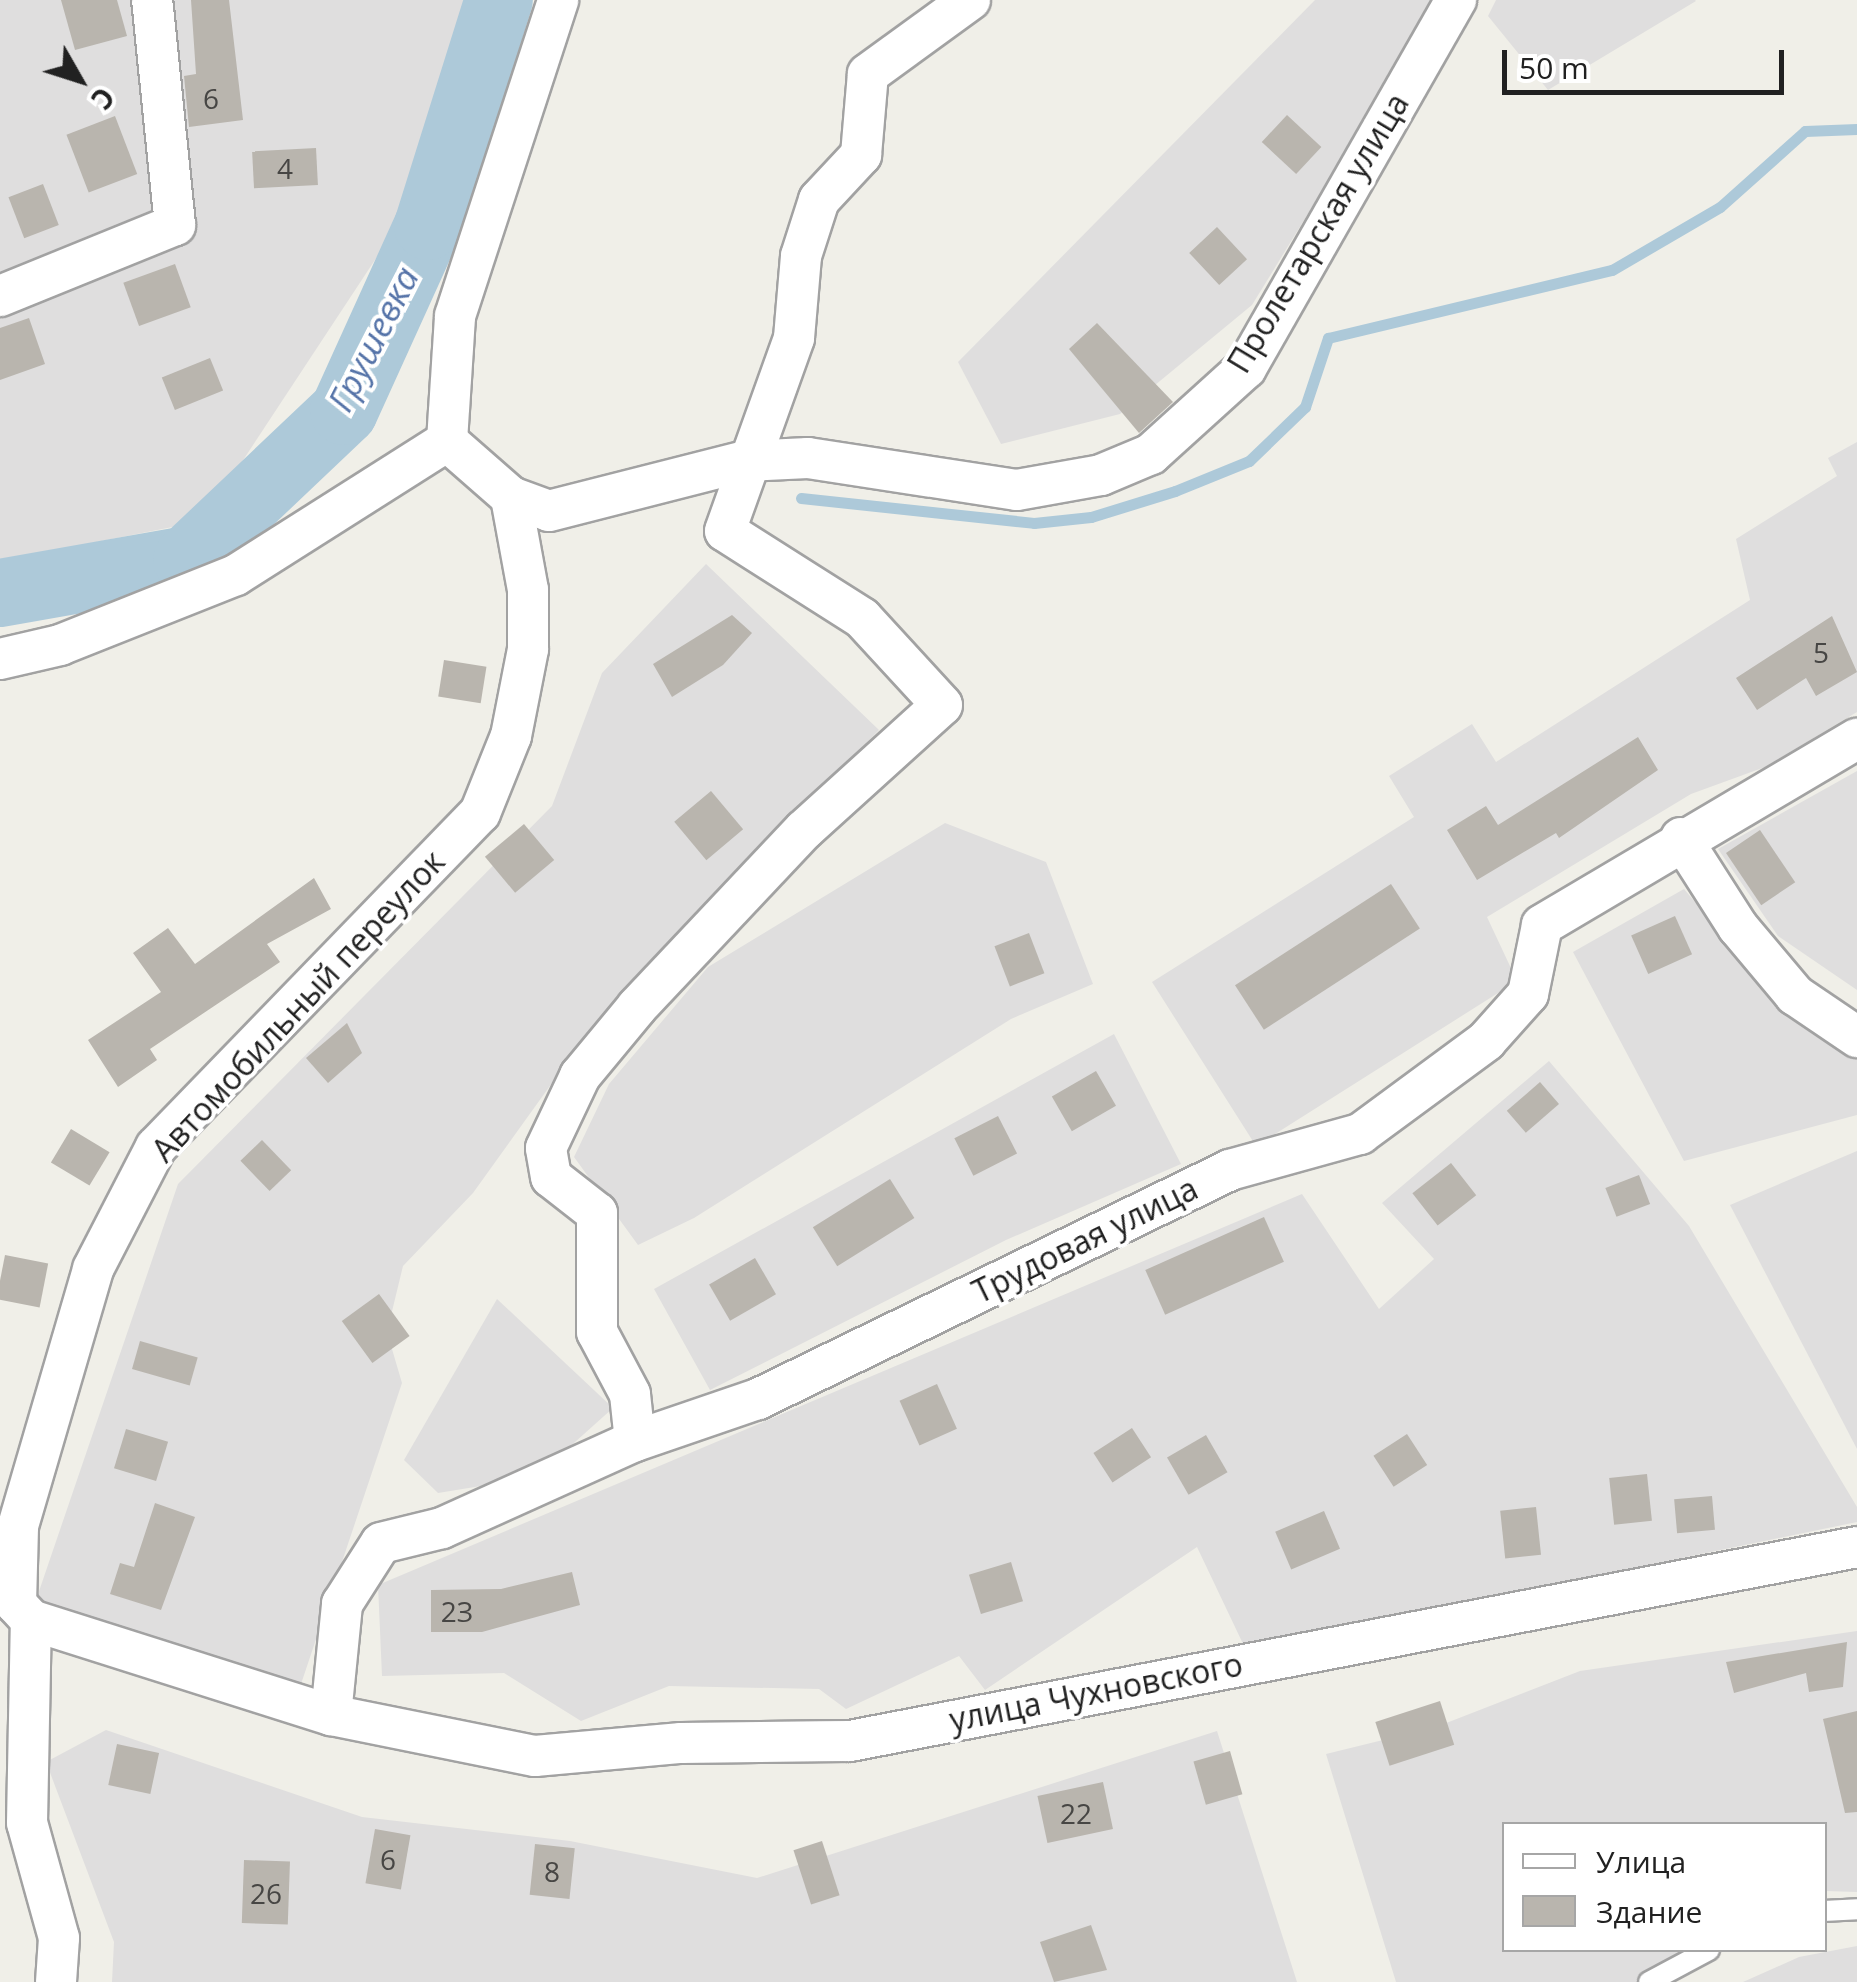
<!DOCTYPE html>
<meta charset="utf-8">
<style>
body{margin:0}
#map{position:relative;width:1857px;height:1982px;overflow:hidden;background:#f0efe8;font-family:"Open Sans",sans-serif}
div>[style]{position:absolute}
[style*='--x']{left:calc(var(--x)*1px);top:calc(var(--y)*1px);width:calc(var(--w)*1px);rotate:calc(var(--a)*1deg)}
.residential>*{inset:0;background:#dfdede}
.stream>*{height:11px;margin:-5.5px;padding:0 5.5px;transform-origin:5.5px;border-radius:5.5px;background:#adc9d9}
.river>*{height:68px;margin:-34px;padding:0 34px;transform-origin:34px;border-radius:34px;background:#adc9d9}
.building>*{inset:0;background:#b9b5ae;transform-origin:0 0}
.roads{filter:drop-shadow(2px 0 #a2a2a2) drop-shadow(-2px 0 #a2a2a2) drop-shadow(0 2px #a2a2a2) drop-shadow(0 -2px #a2a2a2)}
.service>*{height:20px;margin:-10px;padding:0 10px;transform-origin:10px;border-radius:10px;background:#fff}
.minor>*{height:40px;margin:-20px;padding:0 20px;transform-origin:20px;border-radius:20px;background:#fff}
span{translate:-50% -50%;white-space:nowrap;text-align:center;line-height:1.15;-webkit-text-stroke:8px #fff;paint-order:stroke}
.number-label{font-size:28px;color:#474644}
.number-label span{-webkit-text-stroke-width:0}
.street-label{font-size:32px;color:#212121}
.water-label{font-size:35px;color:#5573a8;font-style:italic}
.legend{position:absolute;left:1502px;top:1822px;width:325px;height:130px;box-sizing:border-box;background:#fff;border:2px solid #a6a6a6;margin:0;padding:12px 18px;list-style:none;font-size:30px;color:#212121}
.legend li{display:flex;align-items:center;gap:20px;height:50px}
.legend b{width:50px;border:2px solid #a6a6a6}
.north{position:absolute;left:30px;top:30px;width:100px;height:100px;-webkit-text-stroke:8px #fff;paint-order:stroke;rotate:129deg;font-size:28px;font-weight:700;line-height:40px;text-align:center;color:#212121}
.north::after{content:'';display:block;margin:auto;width:35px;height:45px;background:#212121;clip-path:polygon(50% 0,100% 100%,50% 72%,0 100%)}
.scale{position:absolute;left:1502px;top:50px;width:282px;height:45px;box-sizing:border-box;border:5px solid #212121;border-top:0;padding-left:12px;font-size:30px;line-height:35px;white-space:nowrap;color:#212121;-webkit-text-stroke:8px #fff;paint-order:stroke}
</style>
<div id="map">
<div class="residential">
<div style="clip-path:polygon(0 0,477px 0,394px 231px,203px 521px,0 561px)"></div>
<div style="clip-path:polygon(1315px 0,1439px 0,1252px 305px,1120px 414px,1001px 444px,958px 362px)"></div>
<div style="clip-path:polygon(1496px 0,1695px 0,1696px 1px,1548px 90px,1488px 16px)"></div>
<div style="clip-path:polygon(1857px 442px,1857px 712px,1765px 767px,1691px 794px,1487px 917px,1517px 981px,1256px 1146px,1152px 982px,1414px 817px,1389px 776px,1472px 724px,1496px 762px,1750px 600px,1736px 539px,1837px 476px,1828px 458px)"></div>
<div style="clip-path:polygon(706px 564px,879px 730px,598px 1019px,473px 1193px,403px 1266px,387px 1332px,402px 1383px,299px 1690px,35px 1603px,178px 1184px,552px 806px,602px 673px)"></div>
<div style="clip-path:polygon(1857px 771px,1857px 990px,1778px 936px,1718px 849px)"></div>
<div style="clip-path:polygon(945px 823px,1046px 862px,1093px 984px,1011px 1019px,694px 1218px,638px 1245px,574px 1157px,609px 1084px,708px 967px)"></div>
<div style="clip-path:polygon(1684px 889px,1779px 1002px,1857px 1047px,1857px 1115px,1684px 1161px,1573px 952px)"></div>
<div style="clip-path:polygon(1114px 1034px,1181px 1164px,1006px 1240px,710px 1390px,654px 1289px)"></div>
<div style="clip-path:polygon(1549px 1061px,1689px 1226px,1857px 1507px,1857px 1522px,1245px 1648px,1197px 1547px,985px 1690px,959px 1656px,846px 1709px,819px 1689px,669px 1686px,581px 1721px,504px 1673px,382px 1676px,378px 1585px,1302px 1194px,1379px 1309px,1434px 1259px,1382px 1203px)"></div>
<div style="clip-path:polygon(1857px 1151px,1857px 1449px,1730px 1205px)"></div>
<div style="clip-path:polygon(497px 1299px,613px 1408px,536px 1477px,438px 1493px,404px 1460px)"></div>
<div style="clip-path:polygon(1857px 1631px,1857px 1892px,1825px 1891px,1824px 1824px,1504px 1824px,1504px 1950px,1694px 1950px,1637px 1982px,1396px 1982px,1326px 1754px,1436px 1727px,1580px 1671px)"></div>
<div style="clip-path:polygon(106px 1730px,362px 1817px,570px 1841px,757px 1878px,1217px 1731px,1297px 1982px,112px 1982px,114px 1942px,46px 1762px)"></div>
<div style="clip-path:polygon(1857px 1946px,1857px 1982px,1743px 1982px,1799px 1957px)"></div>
</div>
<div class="stream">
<div style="--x:801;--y:498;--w:234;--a:6.1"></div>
<div style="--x:1034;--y:523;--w:57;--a:-6"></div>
<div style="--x:1091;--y:517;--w:88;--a:-17.2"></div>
<div style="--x:1175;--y:491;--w:80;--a:-22.1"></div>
<div style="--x:1249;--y:461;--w:78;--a:-44"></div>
<div style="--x:1305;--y:407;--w:73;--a:-71.6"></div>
<div style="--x:1328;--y:338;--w:292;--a:-13.5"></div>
<div style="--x:1612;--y:270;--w:125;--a:-30.3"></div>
<div style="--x:1720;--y:207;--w:114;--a:-41.8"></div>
<div style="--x:1805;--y:131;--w:52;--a:-2.2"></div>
</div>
<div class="river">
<div style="--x:0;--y:593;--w:190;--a:-10"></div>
<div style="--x:187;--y:560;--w:216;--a:-43.5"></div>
<div style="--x:344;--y:411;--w:203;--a:-65.6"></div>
<div style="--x:428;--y:226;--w:237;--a:-72.6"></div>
</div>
<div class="building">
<div style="clip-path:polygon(61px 0,117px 0,127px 36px,75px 50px)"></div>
<div style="clip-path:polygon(191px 0,229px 0,243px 120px,189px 127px,184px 76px,196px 74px)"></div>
<div style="left:1287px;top:115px;width:47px;height:37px;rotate:43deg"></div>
<div style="left:115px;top:116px;width:62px;height:52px;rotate:69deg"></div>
<div style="left:316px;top:148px;width:37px;height:64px;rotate:87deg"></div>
<div style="left:43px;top:184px;width:44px;height:37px;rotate:69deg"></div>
<div style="left:1217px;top:227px;width:44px;height:38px;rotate:47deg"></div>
<div style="left:175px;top:264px;width:46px;height:55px;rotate:70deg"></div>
<div style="clip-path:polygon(29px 318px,45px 364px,0 380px,0 328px)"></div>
<div style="clip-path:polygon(1097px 323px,1173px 402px,1139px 433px,1069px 349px)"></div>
<div style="left:210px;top:358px;width:35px;height:52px;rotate:68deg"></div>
<div style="clip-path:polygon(732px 615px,752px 633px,723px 665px,672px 697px,653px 664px)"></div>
<div style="clip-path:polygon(1832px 616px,1857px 672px,1816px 696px,1806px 678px,1757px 710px,1736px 678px)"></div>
<div style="left:444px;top:660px;width:43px;height:37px;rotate:9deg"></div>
<div style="clip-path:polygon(1638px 737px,1658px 770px,1559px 838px,1556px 833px,1477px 880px,1447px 830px,1486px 806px,1498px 825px)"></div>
<div style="left:711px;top:791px;width:50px;height:48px;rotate:50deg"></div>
<div style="left:524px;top:824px;width:47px;height:51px;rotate:50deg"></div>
<div style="left:1760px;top:830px;width:63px;height:41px;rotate:56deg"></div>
<div style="clip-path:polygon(314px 878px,331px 909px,267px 944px,280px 962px,150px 1049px,157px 1060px,118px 1087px,88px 1040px,161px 992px,133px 953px,168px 928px,195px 964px)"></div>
<div style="left:1391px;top:884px;width:53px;height:186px;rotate:57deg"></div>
<div style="left:1675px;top:916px;width:42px;height:48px;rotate:66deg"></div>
<div style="left:1029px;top:933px;width:43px;height:37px;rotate:69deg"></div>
<div style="clip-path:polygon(347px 1023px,362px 1053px,328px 1083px,306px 1058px)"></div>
<div style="left:1096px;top:1071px;width:40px;height:51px;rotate:60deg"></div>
<div style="left:1540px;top:1082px;width:29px;height:44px;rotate:49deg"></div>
<div style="left:998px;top:1116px;width:42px;height:49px;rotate:63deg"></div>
<div style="left:71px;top:1129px;width:45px;height:39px;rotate:31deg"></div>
<div style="left:262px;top:1140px;width:42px;height:30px;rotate:46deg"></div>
<div style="left:1451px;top:1163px;width:41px;height:49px;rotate:52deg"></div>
<div style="left:1639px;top:1175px;width:31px;height:36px;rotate:69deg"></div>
<div style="left:890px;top:1179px;width:46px;height:91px;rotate:58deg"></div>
<div style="left:1264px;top:1217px;width:49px;height:130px;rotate:66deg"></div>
<div style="left:5px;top:1255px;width:44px;height:45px;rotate:11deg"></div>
<div style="left:755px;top:1258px;width:42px;height:53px;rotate:60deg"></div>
<div style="left:379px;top:1294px;width:52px;height:46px;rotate:54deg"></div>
<div style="left:140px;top:1341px;width:60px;height:29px;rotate:16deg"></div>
<div style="left:937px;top:1384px;width:49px;height:41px;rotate:66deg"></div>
<div style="left:1132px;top:1428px;width:35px;height:46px;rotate:57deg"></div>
<div style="left:126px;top:1429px;width:44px;height:41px;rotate:17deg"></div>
<div style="left:1407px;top:1434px;width:37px;height:40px;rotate:57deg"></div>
<div style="left:1206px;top:1435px;width:43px;height:45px;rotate:60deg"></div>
<div style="left:1647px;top:1474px;width:47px;height:38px;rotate:84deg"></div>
<div style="left:1712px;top:1496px;width:34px;height:38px;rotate:85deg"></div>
<div style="clip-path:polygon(155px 1503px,195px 1517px,161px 1610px,110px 1594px,120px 1563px,134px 1567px)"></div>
<div style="left:1536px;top:1507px;width:48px;height:36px;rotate:84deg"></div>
<div style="left:1324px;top:1511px;width:41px;height:53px;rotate:67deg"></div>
<div style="left:1011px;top:1562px;width:41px;height:44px;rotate:73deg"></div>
<div style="clip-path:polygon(572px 1572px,580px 1605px,482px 1632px,431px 1632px,431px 1590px,501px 1589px)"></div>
<div style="clip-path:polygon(1847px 1642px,1843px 1687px,1809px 1692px,1806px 1673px,1734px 1693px,1726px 1662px)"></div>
<div style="left:1440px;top:1701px;width:46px;height:68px;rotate:72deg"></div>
<div style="clip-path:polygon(1857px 1711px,1857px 1812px,1845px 1813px,1823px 1719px)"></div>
<div style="left:117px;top:1744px;width:43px;height:42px;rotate:12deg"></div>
<div style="left:1230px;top:1751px;width:45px;height:38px;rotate:74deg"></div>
<div style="left:1103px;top:1782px;width:48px;height:67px;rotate:78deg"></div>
<div style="left:375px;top:1829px;width:36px;height:55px;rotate:10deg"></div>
<div style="left:822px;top:1841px;width:57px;height:30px;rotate:72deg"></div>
<div style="left:535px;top:1844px;width:40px;height:51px;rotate:6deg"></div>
<div style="left:244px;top:1860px;width:46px;height:63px;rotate:2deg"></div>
<div style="clip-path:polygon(1091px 1925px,1107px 1970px,1054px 1982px,1040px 1942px)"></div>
</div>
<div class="roads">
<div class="service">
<div style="--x:1824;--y:1911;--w:33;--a:-3"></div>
<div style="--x:1649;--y:1982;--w:68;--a:-28.1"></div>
</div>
<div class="minor">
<div style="--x:0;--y:296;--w:189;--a:-22.1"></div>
<div style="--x:175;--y:225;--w:226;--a:-95.8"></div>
<div style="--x:447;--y:441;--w:85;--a:41.2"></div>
<div style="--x:511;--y:497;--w:40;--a:20.2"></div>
<div style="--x:549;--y:511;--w:202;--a:-14.3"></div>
<div style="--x:745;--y:461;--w:63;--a:-2.7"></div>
<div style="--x:808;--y:458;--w:211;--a:8.7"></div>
<div style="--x:1017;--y:490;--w:85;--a:-10.1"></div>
<div style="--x:1101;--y:475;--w:54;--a:-22.8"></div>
<div style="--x:1151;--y:454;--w:128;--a:-42.2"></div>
<div style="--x:1246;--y:368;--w:424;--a:-60.3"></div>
<div style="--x:447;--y:441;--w:125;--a:-86.3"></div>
<div style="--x:455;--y:316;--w:332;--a:-71.9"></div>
<div style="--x:0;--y:659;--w:62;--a:-13.1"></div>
<div style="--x:60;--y:645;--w:189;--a:-21.7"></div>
<div style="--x:236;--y:575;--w:250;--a:-32.4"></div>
<div style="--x:1681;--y:838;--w:106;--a:57.4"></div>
<div style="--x:1738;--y:927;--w:89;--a:50"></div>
<div style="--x:1795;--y:995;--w:75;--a:34.1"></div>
<div style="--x:635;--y:1441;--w:47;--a:-96.1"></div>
<div style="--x:630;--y:1394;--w:70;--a:-118"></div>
<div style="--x:597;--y:1332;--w:119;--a:-90"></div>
<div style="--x:597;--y:1213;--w:58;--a:-142"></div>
<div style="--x:551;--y:1177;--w:29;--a:-100"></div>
<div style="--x:546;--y:1148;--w:80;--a:-64.7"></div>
<div style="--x:580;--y:1076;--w:89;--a:-50.4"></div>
<div style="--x:637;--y:1007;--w:243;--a:-46.7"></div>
<div style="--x:804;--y:830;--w:186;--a:-42.2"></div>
<div style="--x:942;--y:705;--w:118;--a:-132.6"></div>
<div style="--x:862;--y:618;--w:162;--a:-147.6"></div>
<div style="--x:725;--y:531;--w:205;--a:-70.3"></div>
<div style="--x:794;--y:338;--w:82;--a:-85.1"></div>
<div style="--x:801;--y:256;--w:59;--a:-72.2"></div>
<div style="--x:819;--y:200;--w:62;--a:-47"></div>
<div style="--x:861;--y:155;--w:81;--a:-85.1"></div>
<div style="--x:868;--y:74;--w:126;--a:-36"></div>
<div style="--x:31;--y:1620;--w:315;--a:17.6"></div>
<div style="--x:331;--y:1715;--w:208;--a:11.4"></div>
<div style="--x:535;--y:1756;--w:147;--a:-5.1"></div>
<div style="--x:681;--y:1743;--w:169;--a:-0.7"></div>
<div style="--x:850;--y:1741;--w:1026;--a:-10.9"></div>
<div style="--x:331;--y:1715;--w:112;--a:-84.3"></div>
<div style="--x:342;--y:1604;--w:72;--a:-57.4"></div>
<div style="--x:381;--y:1543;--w:63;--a:-13.8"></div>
<div style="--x:442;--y:1528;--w:212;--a:-24.3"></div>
<div style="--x:635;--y:1441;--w:130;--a:-18.9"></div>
<div style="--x:758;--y:1399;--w:525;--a:-25.88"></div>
<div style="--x:1230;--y:1170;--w:135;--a:-15.5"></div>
<div style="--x:1360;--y:1134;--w:157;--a:-36.4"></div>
<div style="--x:1486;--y:1041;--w:63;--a:-48.2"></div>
<div style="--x:1528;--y:994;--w:70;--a:-78.5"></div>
<div style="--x:1542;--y:925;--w:366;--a:-30.6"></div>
<div style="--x:56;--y:1982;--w:44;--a:-86.1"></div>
<div style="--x:59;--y:1938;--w:119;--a:-105.5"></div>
<div style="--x:27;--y:1823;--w:203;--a:-88.9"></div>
<div style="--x:31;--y:1620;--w:22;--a:-133"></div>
<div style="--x:16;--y:1604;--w:78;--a:-88.5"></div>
<div style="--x:18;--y:1526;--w:268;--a:-73.7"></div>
<div style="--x:93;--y:1269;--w:137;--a:-62.7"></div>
<div style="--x:156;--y:1147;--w:465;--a:-45.9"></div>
<div style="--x:480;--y:813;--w:83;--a:-68.1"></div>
<div style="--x:511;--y:736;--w:89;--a:-78.9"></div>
<div style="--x:528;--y:649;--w:59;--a:-90"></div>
<div style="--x:528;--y:590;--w:95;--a:-100.4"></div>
</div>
</div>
<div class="number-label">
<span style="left:211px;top:98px">6</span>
<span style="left:285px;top:168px">4</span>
<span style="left:1821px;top:652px">5</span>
<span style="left:457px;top:1611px">2З</span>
<span style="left:1076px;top:1813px">22</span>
<span style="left:388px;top:1859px">6</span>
<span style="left:552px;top:1871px">8</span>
<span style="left:266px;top:1893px">26</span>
</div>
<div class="street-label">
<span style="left:1318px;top:233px;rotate:-59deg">Пролетарская улица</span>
<span style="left:298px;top:1006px;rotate:-47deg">Автомобильный переулок</span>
<span style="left:1085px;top:1240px;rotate:-26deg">Трудовая улица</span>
<span style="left:1096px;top:1692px;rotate:-11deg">улица Чухновского</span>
</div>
<div class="water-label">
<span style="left:373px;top:339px;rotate:-63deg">Грушевка</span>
</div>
<ul class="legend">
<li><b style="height:12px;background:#fff"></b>Улица</li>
<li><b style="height:28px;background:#b9b5ae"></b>Здание</li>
</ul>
<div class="north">С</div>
<div class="scale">50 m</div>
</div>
